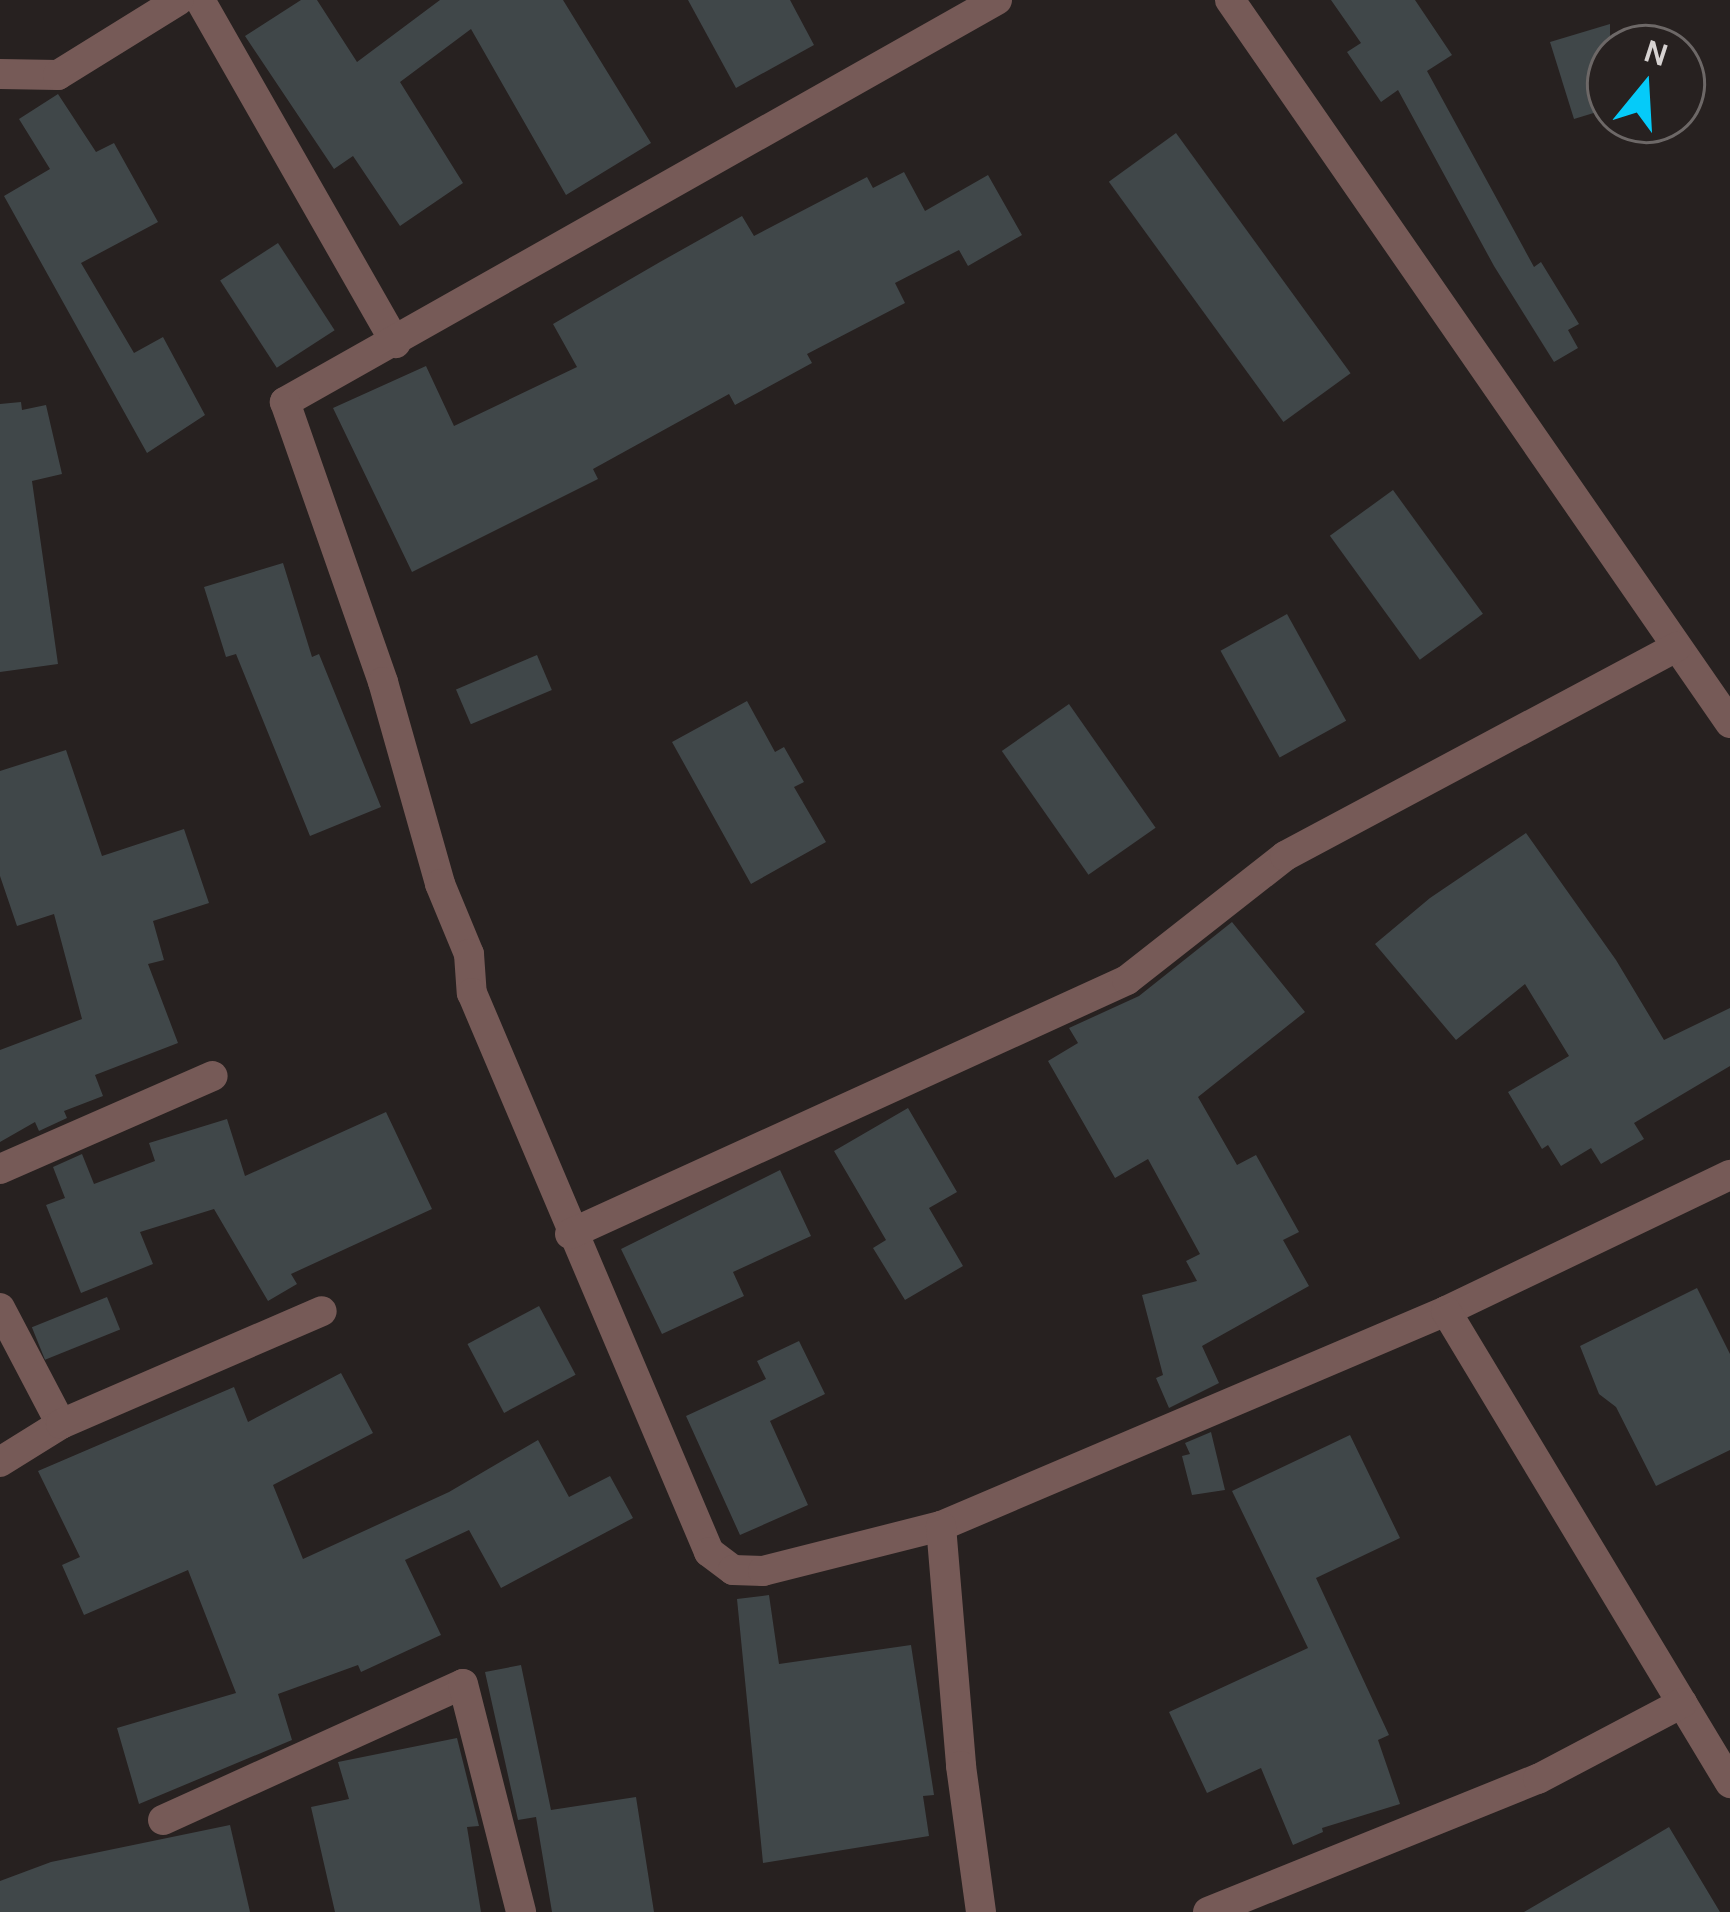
<!DOCTYPE html>
<style>
body{margin:0}
#map{position:relative;width:1730px;height:1912px;overflow:hidden;background:#272120;font-family:Karla,sans-serif}
div>[style]{position:absolute}
[style*='--x']{left:calc(var(--x)*1px);top:calc(var(--y)*1px);width:calc(var(--w)*1px);rotate:calc(var(--a)*1deg)}
.building>*{inset:0;background:#404749;transform-origin:0 0}
.minor>*{height:30px;margin:-15px;padding:0 15px;transform-origin:15px;border-radius:15px;background:#765a57}
span{translate:-50% -50%;white-space:nowrap;text-align:center;line-height:1.15;-webkit-text-stroke:12px #272120;paint-order:stroke}
.north{position:absolute;left:1586px;top:24px;width:120px;height:120px;box-sizing:border-box;background:#272120;border:3px solid #6d6867;border-radius:50%;rotate:18deg;font-size:33px;font-weight:700;line-height:48px;text-align:center;color:#d7d3d2}
.north::after{content:'';display:block;margin:auto;width:42px;height:54px;background:#05cbf9;clip-path:polygon(50% 0,100% 100%,50% 72%,0 100%)}
</style>
<div id="map">
<div class="building">
<div style="clip-path:polygon(301px 0,317px 0,357px 62px,440px 0,563px 0,651px 143px,566px 195px,471px 29px,400px 82px,463px 183px,400px 226px,353px 156px,334px 169px,245px 36px)"></div>
<div style="clip-path:polygon(688px 0,790px 0,814px 45px,736px 88px)"></div>
<div style="clip-path:polygon(1331px 0,1415px 0,1452px 55px,1427px 71px,1534px 267px,1541px 262px,1579px 324px,1568px 330px,1578px 348px,1554px 362px,1494px 266px,1398px 90px,1381px 102px,1347px 52px,1361px 43px)"></div>
<div style="clip-path:polygon(1610px 24px,1610px 108px,1574px 119px,1550px 42px)"></div>
<div style="clip-path:polygon(58px 94px,96px 152px,114px 143px,158px 222px,81px 263px,134px 353px,163px 337px,205px 415px,147px 453px,4px 196px,50px 169px,19px 119px)"></div>
<div style="left:1176px;top:133px;width:297px;height:83px;rotate:54deg"></div>
<div style="clip-path:polygon(904px 172px,925px 211px,988px 175px,1022px 235px,968px 266px,959px 250px,895px 283px,905px 303px,807px 354px,812px 363px,735px 405px,729px 394px,593px 469px,598px 479px,412px 572px,333px 408px,426px 366px,454px 426px,577px 367px,553px 324px,660px 262px,742px 216px,754px 236px,867px 177px,873px 188px)"></div>
<div style="left:278px;top:243px;width:104px;height:69px;rotate:57deg"></div>
<div style="clip-path:polygon(21px 402px,22px 410px,46px 405px,62px 474px,32px 481px,58px 664px,0 672px,0 404px)"></div>
<div style="left:1393px;top:490px;width:153px;height:78px;rotate:54deg"></div>
<div style="clip-path:polygon(283px 563px,312px 657px,319px 654px,381px 807px,310px 836px,236px 654px,226px 657px,204px 587px)"></div>
<div style="left:1287px;top:614px;width:122px;height:76px;rotate:61deg"></div>
<div style="left:537px;top:655px;width:38px;height:88px;rotate:67deg"></div>
<div style="clip-path:polygon(747px 701px,775px 752px,784px 747px,804px 782px,794px 787px,826px 842px,751px 884px,672px 742px)"></div>
<div style="left:1069px;top:704px;width:151px;height:82px;rotate:55deg"></div>
<div style="clip-path:polygon(66px 750px,102px 856px,184px 829px,209px 903px,153px 921px,164px 960px,148px 964px,178px 1043px,95px 1075px,103px 1096px,64px 1111px,67px 1118px,39px 1131px,35px 1122px,0 1142px,0 1050px,82px 1019px,54px 914px,17px 926px,0 876px,0 771px)"></div>
<div style="clip-path:polygon(1526px 833px,1616px 960px,1664px 1040px,1730px 1008px,1730px 1066px,1634px 1123px,1644px 1139px,1601px 1164px,1591px 1148px,1561px 1166px,1548px 1145px,1542px 1149px,1508px 1092px,1569px 1056px,1525px 984px,1456px 1040px,1375px 944px,1430px 898px)"></div>
<div style="clip-path:polygon(1232px 922px,1305px 1012px,1198px 1097px,1237px 1165px,1256px 1155px,1299px 1232px,1283px 1240px,1309px 1286px,1202px 1346px,1219px 1383px,1169px 1408px,1156px 1378px,1163px 1375px,1142px 1295px,1197px 1281px,1186px 1261px,1200px 1254px,1148px 1159px,1115px 1178px,1048px 1061px,1078px 1043px,1069px 1028px,1139px 996px)"></div>
<div style="clip-path:polygon(908px 1108px,957px 1192px,929px 1208px,963px 1266px,905px 1300px,873px 1248px,886px 1240px,834px 1151px)"></div>
<div style="clip-path:polygon(386px 1112px,432px 1209px,291px 1274px,297px 1284px,268px 1301px,214px 1209px,140px 1232px,153px 1264px,81px 1293px,46px 1205px,65px 1198px,53px 1167px,82px 1154px,94px 1184px,155px 1161px,149px 1143px,227px 1119px,245px 1176px)"></div>
<div style="clip-path:polygon(780px 1170px,811px 1236px,733px 1272px,744px 1296px,662px 1334px,621px 1249px)"></div>
<div style="clip-path:polygon(1697px 1288px,1730px 1354px,1730px 1450px,1656px 1486px,1616px 1407px,1599px 1394px,1580px 1346px)"></div>
<div style="left:107px;top:1297px;width:35px;height:81px;rotate:68deg"></div>
<div style="left:539px;top:1306px;width:78px;height:81px;rotate:62deg"></div>
<div style="clip-path:polygon(799px 1341px,825px 1394px,770px 1421px,808px 1505px,740px 1535px,686px 1416px,766px 1379px,757px 1361px)"></div>
<div style="clip-path:polygon(341px 1373px,373px 1433px,273px 1485px,303px 1559px,449px 1492px,538px 1440px,569px 1497px,610px 1476px,633px 1518px,501px 1588px,469px 1530px,405px 1560px,441px 1635px,361px 1672px,358px 1665px,278px 1694px,292px 1740px,139px 1804px,117px 1728px,236px 1693px,188px 1570px,84px 1615px,62px 1565px,80px 1557px,38px 1471px,234px 1387px,248px 1422px)"></div>
<div style="clip-path:polygon(1211px 1432px,1225px 1490px,1192px 1495px,1182px 1456px,1190px 1454px,1185px 1443px)"></div>
<div style="clip-path:polygon(1350px 1435px,1400px 1538px,1316px 1578px,1389px 1735px,1378px 1740px,1400px 1804px,1322px 1828px,1323px 1832px,1293px 1845px,1261px 1768px,1207px 1793px,1169px 1712px,1308px 1648px,1232px 1491px)"></div>
<div style="clip-path:polygon(769px 1595px,779px 1664px,911px 1645px,934px 1795px,923px 1796px,929px 1836px,763px 1863px,737px 1599px)"></div>
<div style="clip-path:polygon(521px 1665px,551px 1810px,636px 1797px,654px 1912px,552px 1912px,536px 1817px,518px 1820px,485px 1672px)"></div>
<div style="clip-path:polygon(457px 1738px,479px 1826px,467px 1827px,481px 1912px,335px 1912px,311px 1807px,349px 1799px,338px 1762px)"></div>
<div style="clip-path:polygon(230px 1825px,250px 1912px,0 1912px,0 1881px,51px 1862px)"></div>
<div style="clip-path:polygon(1669px 1827px,1720px 1912px,1524px 1912px,1632px 1849px)"></div>
</div>
<div class="minor">
<div style="--x:200;--y:0;--w:395;--a:60.3"></div>
<div style="--x:997;--y:0;--w:818;--a:150.55"></div>
<div style="--x:285;--y:402;--w:297;--a:70.7"></div>
<div style="--x:383;--y:682;--w:210;--a:74.2"></div>
<div style="--x:440;--y:884;--w:76;--a:67.5"></div>
<div style="--x:469;--y:954;--w:39;--a:86"></div>
<div style="--x:472;--y:993;--w:607;--a:67.02"></div>
<div style="--x:709;--y:1552;--w:30;--a:37"></div>
<div style="--x:733;--y:1570;--w:30;--a:2"></div>
<div style="--x:763;--y:1571;--w:184;--a:-14.2"></div>
<div style="--x:941;--y:1526;--w:549;--a:-23.06"></div>
<div style="--x:1446;--y:1311;--w:315;--a:-25.6"></div>
<div style="--x:1230;--y:0;--w:879;--a:55.33"></div>
<div style="--x:0;--y:74;--w:58;--a:1"></div>
<div style="--x:58;--y:75;--w:142;--a:-31.8"></div>
<div style="--x:0;--y:1169;--w:232;--a:-23.6"></div>
<div style="--x:570;--y:1234;--w:612;--a:-24.51"></div>
<div style="--x:1127;--y:980;--w:201;--a:-38.1"></div>
<div style="--x:1285;--y:856;--w:444;--a:-28.1"></div>
<div style="--x:0;--y:1308;--w:131;--a:62.3"></div>
<div style="--x:61;--y:1424;--w:72;--a:148.1"></div>
<div style="--x:1446;--y:1311;--w:551;--a:58.96"></div>
<div style="--x:61;--y:1424;--w:284;--a:-23.4"></div>
<div style="--x:941;--y:1526;--w:241;--a:85.2"></div>
<div style="--x:961;--y:1766;--w:147;--a:82.2"></div>
<div style="--x:163;--y:1820;--w:329;--a:-24.4"></div>
<div style="--x:463;--y:1684;--w:235;--a:75.7"></div>
<div style="--x:1208;--y:1912;--w:356;--a:-22"></div>
<div style="--x:1538;--y:1779;--w:163;--a:-27.8"></div>
</div>
<div class="north">N</div>
</div>
